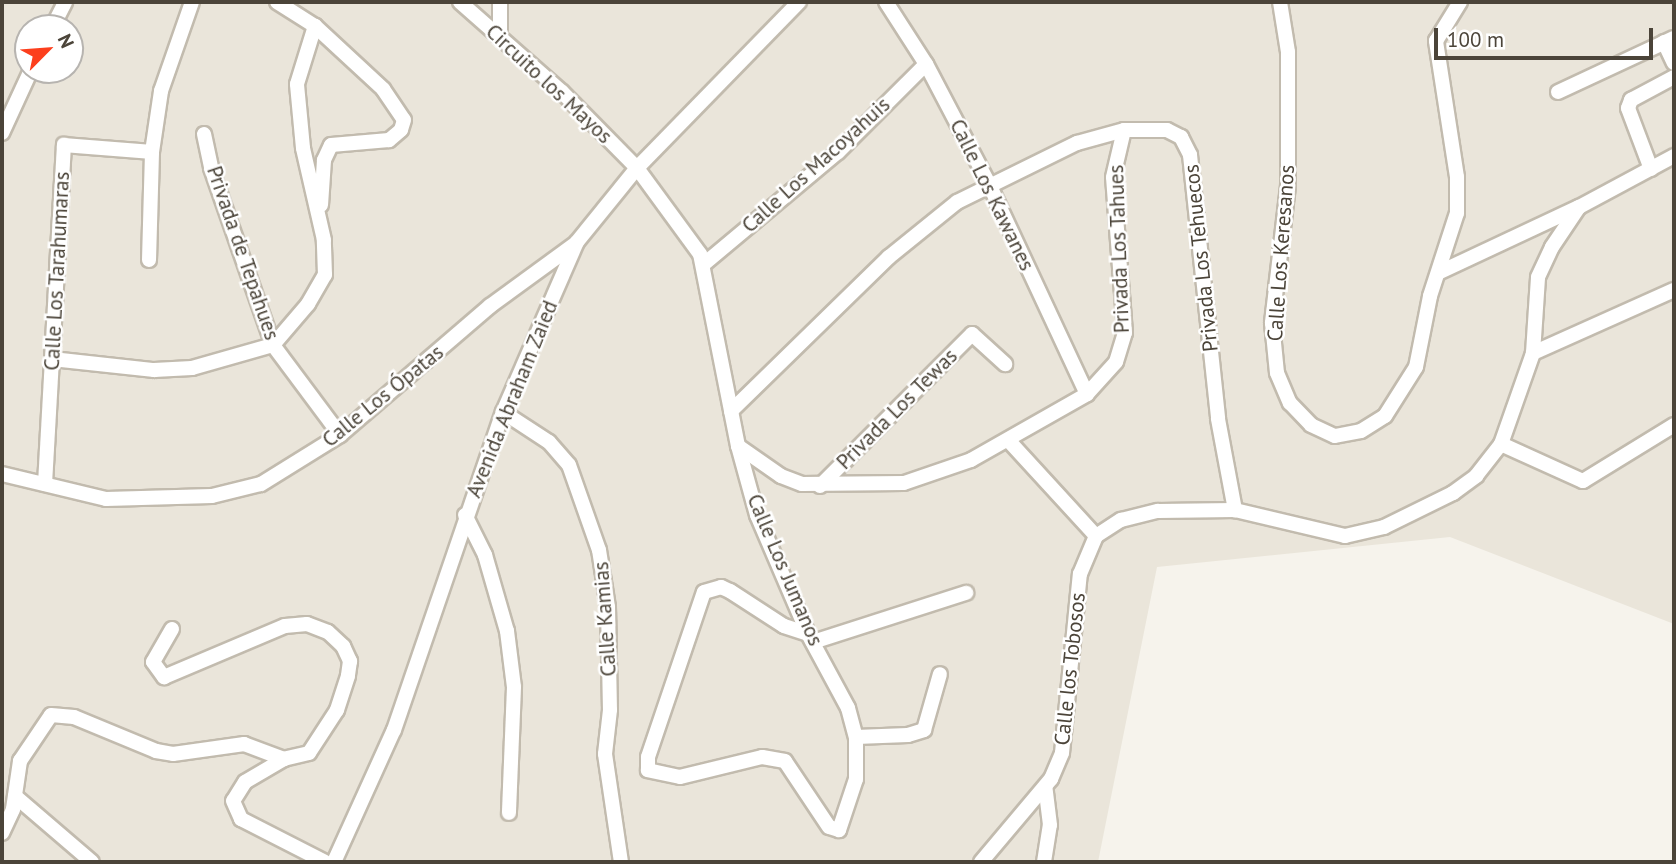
<!DOCTYPE html>
<meta charset="utf-8">
<style>
body{margin:0}
#map{position:relative;width:1676px;height:864px;overflow:hidden;background:#f6f3ec;font-family:"PT Sans",sans-serif}
div>[style]{position:absolute}
[style*='--x']{left:calc(var(--x)*1px);top:calc(var(--y)*1px);width:calc(var(--w)*1px);rotate:calc(var(--a)*1deg)}
.residential>*{inset:0;background:#eae5da}
.roads{filter:drop-shadow(2px 0 #c2bbae) drop-shadow(-2px 0 #c2bbae) drop-shadow(0 2px #c2bbae) drop-shadow(0 -2px #c2bbae)}
.minor>*{height:14px;margin:-7px;padding:0 7px;transform-origin:7px;border-radius:7px;background:#fff}
span{translate:-50% -50%;white-space:nowrap;text-align:center;line-height:1.15;-webkit-text-stroke:5px #fff;paint-order:stroke}
.street-label{font-size:21px;color:#4b4439}
.frame{position:absolute;inset:0;border:4px solid #4b4439;pointer-events:none}
.north{position:absolute;left:14px;top:14px;width:70px;height:70px;box-sizing:border-box;background:#fff;border:2px solid #b7b4b0;border-radius:50%;rotate:65deg;font-size:19px;font-weight:700;line-height:28px;text-align:center;color:#4b4439}
.north::after{content:'';display:block;margin:auto;width:24px;height:32px;background:#fc3f1d;clip-path:polygon(50% 0,100% 100%,50% 72%,0 100%)}
.scale{position:absolute;left:1434px;top:28px;width:219px;height:32px;box-sizing:border-box;border:4px solid #4b4439;border-top:0;padding-left:9px;font-size:21px;line-height:24px;white-space:nowrap;color:#4b4439;-webkit-text-stroke:5px #fff;paint-order:stroke}
</style>
<div id="map">
<div class="residential">
<div style="clip-path:polygon(evenodd,2px 2px,1674px 2px,1674px 624px,1450px 537px,1157px 567px,1098px 862px,2px 862px,2px 2px,28px 28px,70px 28px,70px 70px,28px 70px,28px 28px)"></div>
</div>
<div class="roads">
<div class="minor">
<div style="--x:277;--y:2;--w:45;--a:32.3"></div>
<div style="--x:315;--y:26;--w:93;--a:42.8"></div>
<div style="--x:383;--y:89;--w:37;--a:56"></div>
<div style="--x:404;--y:120;--w:10;--a:107"></div>
<div style="--x:401;--y:130;--w:16;--a:140"></div>
<div style="--x:389;--y:140;--w:58;--a:175.1"></div>
<div style="--x:331;--y:145;--w:17;--a:115"></div>
<div style="--x:324;--y:160;--w:45;--a:93.8"></div>
<div style="--x:460;--y:2;--w:136;--a:41.4"></div>
<div style="--x:562;--y:92;--w:107;--a:45.4"></div>
<div style="--x:637;--y:168;--w:107;--a:53.8"></div>
<div style="--x:700;--y:254;--w:196;--a:78.8"></div>
<div style="--x:738;--y:446;--w:72;--a:74.6"></div>
<div style="--x:757;--y:515;--w:129;--a:66.8"></div>
<div style="--x:808;--y:634;--w:84;--a:61.6"></div>
<div style="--x:848;--y:708;--w:30;--a:75"></div>
<div style="--x:856;--y:737;--w:42;--a:90"></div>
<div style="--x:856;--y:779;--w:54;--a:108.4"></div>
<div style="--x:839;--y:830;--w:10;--a:-163"></div>
<div style="--x:829;--y:827;--w:79;--a:-123.7"></div>
<div style="--x:785;--y:761;--w:23;--a:-170"></div>
<div style="--x:762;--y:757;--w:84;--a:166.3"></div>
<div style="--x:680;--y:777;--w:33;--a:-168"></div>
<div style="--x:648;--y:770;--w:13;--a:-90"></div>
<div style="--x:648;--y:757;--w:174;--a:-71.3"></div>
<div style="--x:704;--y:592;--w:18;--a:-16"></div>
<div style="--x:721;--y:587;--w:10;--a:24"></div>
<div style="--x:730;--y:591;--w:64;--a:32.9"></div>
<div style="--x:784;--y:626;--w:25;--a:18"></div>
<div style="--x:886;--y:2;--w:74;--a:57.2"></div>
<div style="--x:926;--y:64;--w:136;--a:62.3"></div>
<div style="--x:989;--y:184;--w:232;--a:65"></div>
<div style="--x:1280;--y:2;--w:51;--a:80.9"></div>
<div style="--x:1288;--y:52;--w:134;--a:90"></div>
<div style="--x:1288;--y:186;--w:138;--a:96.7"></div>
<div style="--x:1272;--y:323;--w:50;--a:84.3"></div>
<div style="--x:1277;--y:373;--w:33;--a:67"></div>
<div style="--x:1290;--y:403;--w:30;--a:46"></div>
<div style="--x:1311;--y:425;--w:26;--a:25"></div>
<div style="--x:1335;--y:436;--w:26;--a:-11"></div>
<div style="--x:1361;--y:431;--w:28;--a:-32"></div>
<div style="--x:1385;--y:416;--w:58;--a:-57.7"></div>
<div style="--x:1416;--y:367;--w:72;--a:-78.8"></div>
<div style="--x:1430;--y:296;--w:87;--a:-72"></div>
<div style="--x:1457;--y:213;--w:36;--a:-90"></div>
<div style="--x:1457;--y:177;--w:138;--a:-98.8"></div>
<div style="--x:1436;--y:41;--w:46;--a:-58.4"></div>
<div style="--x:52;--y:28;--w:29;--a:-63"></div>
<div style="--x:500;--y:35;--w:33;--a:-90"></div>
<div style="--x:1664;--y:42;--w:23;--a:65"></div>
<div style="--x:1558;--y:92;--w:128;--a:-25"></div>
<div style="--x:2;--y:133;--w:69;--a:-65.3"></div>
<div style="--x:204;--y:134;--w:35;--a:78"></div>
<div style="--x:211;--y:168;--w:188;--a:70.7"></div>
<div style="--x:273;--y:345;--w:112;--a:53.3"></div>
<div style="--x:1651;--y:169;--w:65;--a:-110.7"></div>
<div style="--x:1628;--y:108;--w:9;--a:-69"></div>
<div style="--x:1631;--y:100;--w:49;--a:-28.1"></div>
<div style="--x:149;--y:260;--w:108;--a:-88.4"></div>
<div style="--x:152;--y:152;--w:62;--a:-81.6"></div>
<div style="--x:161;--y:91;--w:94;--a:-70.8"></div>
<div style="--x:704;--y:264;--w:175;--a:-39.9"></div>
<div style="--x:838;--y:152;--w:124;--a:-45"></div>
<div style="--x:1440;--y:272;--w:153;--a:-25.1"></div>
<div style="--x:1579;--y:207;--w:108;--a:-28.2"></div>
<div style="--x:1533;--y:353;--w:154;--a:-24.1"></div>
<div style="--x:52;--y:359;--w:103;--a:6.2"></div>
<div style="--x:154;--y:370;--w:38;--a:-3"></div>
<div style="--x:192;--y:368;--w:84;--a:-15.9"></div>
<div style="--x:273;--y:345;--w:54;--a:-49.5"></div>
<div style="--x:308;--y:304;--w:34;--a:-60"></div>
<div style="--x:325;--y:275;--w:35;--a:-92"></div>
<div style="--x:324;--y:240;--w:94;--a:-102.9"></div>
<div style="--x:303;--y:148;--w:64;--a:-95.4"></div>
<div style="--x:297;--y:84;--w:61;--a:-72.8"></div>
<div style="--x:731;--y:411;--w:221;--a:-44.3"></div>
<div style="--x:889;--y:257;--w:87;--a:-39"></div>
<div style="--x:957;--y:202;--w:134;--a:-26.2"></div>
<div style="--x:1077;--y:143;--w:49;--a:-15.5"></div>
<div style="--x:1124;--y:130;--w:43;--a:0"></div>
<div style="--x:1167;--y:130;--w:16;--a:27"></div>
<div style="--x:1181;--y:137;--w:20;--a:63"></div>
<div style="--x:1190;--y:155;--w:265;--a:83.9"></div>
<div style="--x:1218;--y:419;--w:93;--a:79.4"></div>
<div style="--x:503;--y:412;--w:55;--a:33.1"></div>
<div style="--x:549;--y:442;--w:30;--a:49"></div>
<div style="--x:569;--y:465;--w:90;--a:70.6"></div>
<div style="--x:599;--y:550;--w:58;--a:81"></div>
<div style="--x:608;--y:607;--w:103;--a:88.9"></div>
<div style="--x:610;--y:710;--w:44;--a:96.5"></div>
<div style="--x:605;--y:754;--w:109;--a:81.6"></div>
<div style="--x:1009;--y:441;--w:129;--a:47.5"></div>
<div style="--x:1501;--y:444;--w:90;--a:24.3"></div>
<div style="--x:1583;--y:481;--w:107;--a:-31.6"></div>
<div style="--x:738;--y:446;--w:52;--a:34.9"></div>
<div style="--x:781;--y:476;--w:22;--a:21"></div>
<div style="--x:802;--y:484;--w:102;--a:-0.6"></div>
<div style="--x:904;--y:483;--w:71;--a:-18.9"></div>
<div style="--x:971;--y:460;--w:133;--a:-29.6"></div>
<div style="--x:1087;--y:394;--w:43;--a:-47.8"></div>
<div style="--x:1116;--y:362;--w:30;--a:-73"></div>
<div style="--x:1125;--y:333;--w:156;--a:-94.4"></div>
<div style="--x:1113;--y:177;--w:48;--a:-76.8"></div>
<div style="--x:2;--y:474;--w:107;--a:13.5"></div>
<div style="--x:106;--y:499;--w:106;--a:-1.6"></div>
<div style="--x:212;--y:496;--w:50;--a:-13.8"></div>
<div style="--x:261;--y:484;--w:93;--a:-31.8"></div>
<div style="--x:340;--y:435;--w:198;--a:-40.7"></div>
<div style="--x:490;--y:306;--w:105;--a:-36.1"></div>
<div style="--x:45;--y:484;--w:340;--a:-86.8"></div>
<div style="--x:64;--y:145;--w:88;--a:4.5"></div>
<div style="--x:820;--y:486;--w:215;--a:-45"></div>
<div style="--x:972;--y:334;--w:45;--a:42.3"></div>
<div style="--x:465;--y:515;--w:45;--a:63.4"></div>
<div style="--x:485;--y:555;--w:79;--a:73.9"></div>
<div style="--x:507;--y:631;--w:56;--a:82.9"></div>
<div style="--x:514;--y:687;--w:126;--a:92.3"></div>
<div style="--x:172;--y:629;--w:38;--a:120"></div>
<div style="--x:153;--y:662;--w:19;--a:54"></div>
<div style="--x:164;--y:677;--w:131;--a:-22.9"></div>
<div style="--x:285;--y:626;--w:22;--a:-5"></div>
<div style="--x:307;--y:624;--w:22;--a:21"></div>
<div style="--x:328;--y:632;--w:21;--a:43"></div>
<div style="--x:343;--y:646;--w:17;--a:65"></div>
<div style="--x:350;--y:661;--w:15;--a:98"></div>
<div style="--x:348;--y:676;--w:36;--a:108"></div>
<div style="--x:337;--y:710;--w:51;--a:123.1"></div>
<div style="--x:309;--y:753;--w:26;--a:167"></div>
<div style="--x:284;--y:759;--w:45;--a:149.5"></div>
<div style="--x:245;--y:782;--w:22;--a:122"></div>
<div style="--x:233;--y:801;--w:20;--a:66"></div>
<div style="--x:241;--y:819;--w:94;--a:27.1"></div>
<div style="--x:813;--y:642;--w:161;--a:-17.8"></div>
<div style="--x:856;--y:737;--w:52;--a:-2.2"></div>
<div style="--x:908;--y:735;--w:17;--a:-17"></div>
<div style="--x:924;--y:730;--w:58;--a:-74.1"></div>
<div style="--x:15;--y:796;--w:101;--a:40.6"></div>
<div style="--x:2;--y:833;--w:26;--a:-65"></div>
<div style="--x:13;--y:809;--w:49;--a:-81.7"></div>
<div style="--x:20;--y:761;--w:55;--a:-56"></div>
<div style="--x:51;--y:715;--w:23;--a:5"></div>
<div style="--x:74;--y:717;--w:89;--a:22.5"></div>
<div style="--x:156;--y:751;--w:17;--a:10"></div>
<div style="--x:173;--y:754;--w:72;--a:-8"></div>
<div style="--x:244;--y:744;--w:43;--a:20.6"></div>
<div style="--x:334;--y:862;--w:145;--a:-65.6"></div>
<div style="--x:394;--y:730;--w:336;--a:-71.1"></div>
<div style="--x:503;--y:412;--w:185;--a:-66.5"></div>
<div style="--x:577;--y:242;--w:95;--a:-51"></div>
<div style="--x:637;--y:168;--w:232;--a:-45.7"></div>
<div style="--x:981;--y:862;--w:109;--a:-49.9"></div>
<div style="--x:1051;--y:779;--w:28;--a:-67"></div>
<div style="--x:1062;--y:753;--w:180;--a:-84.3"></div>
<div style="--x:1080;--y:574;--w:41;--a:-67.2"></div>
<div style="--x:1096;--y:536;--w:30;--a:-33"></div>
<div style="--x:1121;--y:520;--w:38;--a:-14"></div>
<div style="--x:1158;--y:511;--w:77;--a:-0.7"></div>
<div style="--x:1235;--y:510;--w:113;--a:13.3"></div>
<div style="--x:1345;--y:536;--w:40;--a:-13"></div>
<div style="--x:1384;--y:527;--w:77;--a:-26.2"></div>
<div style="--x:1453;--y:493;--w:29;--a:-36"></div>
<div style="--x:1476;--y:476;--w:41;--a:-52"></div>
<div style="--x:1501;--y:444;--w:96;--a:-70.6"></div>
<div style="--x:1533;--y:353;--w:76;--a:-86.2"></div>
<div style="--x:1538;--y:277;--w:33;--a:-65"></div>
<div style="--x:1552;--y:247;--w:48;--a:-56"></div>
<div style="--x:1044;--y:862;--w:37;--a:-81"></div>
<div style="--x:1050;--y:825;--w:39;--a:-97"></div>
</div>
</div>
<div class="street-label">
<span style="left:549px;top:84px;rotate:43deg">Circuito los Mayos</span>
<span style="left:816px;top:165px;rotate:-42deg">Calle Los Macoyahuis</span>
<span style="left:992px;top:195px;rotate:64deg">Calle Los Kawanes</span>
<span style="left:1119px;top:249px;rotate:-92deg">Privada Los Tahues</span>
<span style="left:243px;top:253px;rotate:71deg">Privada de Tepahues</span>
<span style="left:1281px;top:253px;rotate:-86deg">Calle Los Keresanos</span>
<span style="left:1201px;top:258px;rotate:-96deg">Privada Los Tehuecos</span>
<span style="left:57px;top:271px;rotate:-87deg">Calle Los Tarahumaras</span>
<span style="left:383px;top:396px;rotate:-39deg">Calle Los Ópatas</span>
<span style="left:512px;top:399px;rotate:-68deg">Avenida Abraham Zaied</span>
<span style="left:897px;top:409px;rotate:-45deg">Privada Los Tewas</span>
<span style="left:785px;top:570px;rotate:67deg">Calle Los Jumanos</span>
<span style="left:605px;top:619px;rotate:-94deg">Calle Kamias</span>
<span style="left:1070px;top:669px;rotate:-84deg">Calle los Tobosos</span>
</div>
<div class="frame"></div>
<div class="north">N</div>
<div class="scale">100 m</div>
</div>
